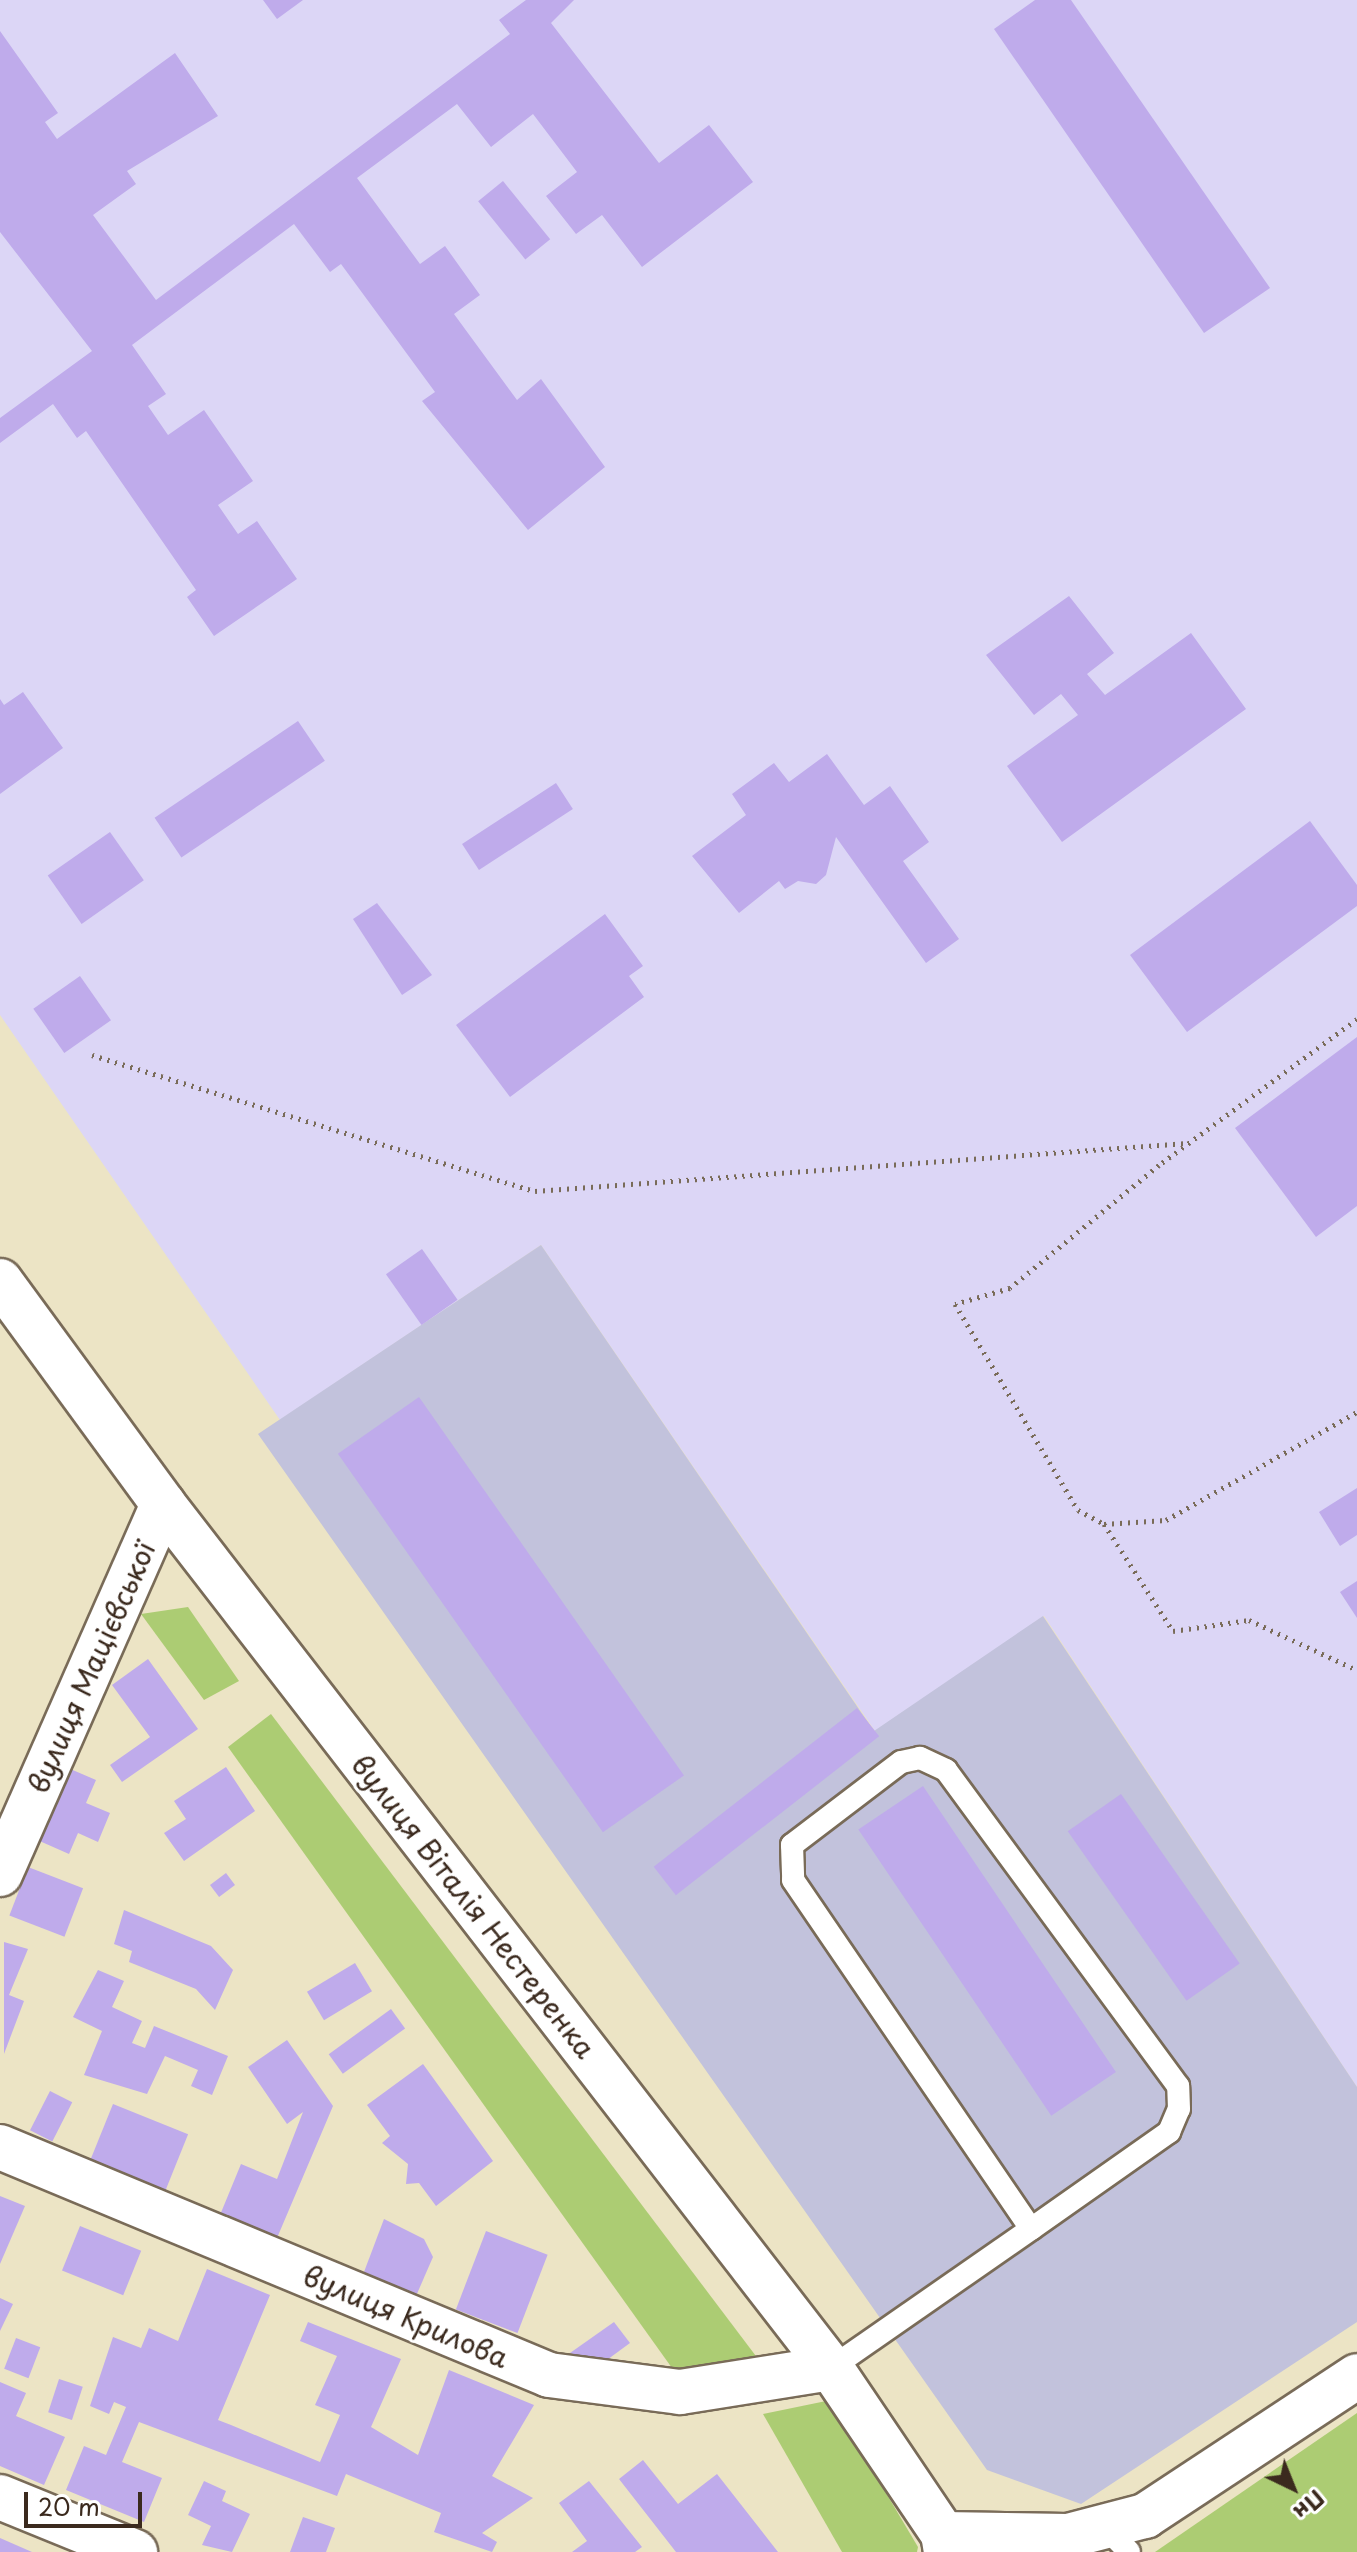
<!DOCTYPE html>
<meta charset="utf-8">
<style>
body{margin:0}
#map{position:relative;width:1357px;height:2552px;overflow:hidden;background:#ece4c5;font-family:"Playpen Sans",sans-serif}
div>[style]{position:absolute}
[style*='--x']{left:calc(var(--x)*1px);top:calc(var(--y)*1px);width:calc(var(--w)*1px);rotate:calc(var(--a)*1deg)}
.built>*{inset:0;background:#dcd6f6}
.industrial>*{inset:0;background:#c2c2dc}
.green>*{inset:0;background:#accc73}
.building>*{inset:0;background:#bfabeb;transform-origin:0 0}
.path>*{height:5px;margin-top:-2.5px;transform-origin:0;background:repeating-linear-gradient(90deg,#796b58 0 2px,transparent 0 8px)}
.roads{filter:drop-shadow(2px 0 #796b58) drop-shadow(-2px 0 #796b58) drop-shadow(0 2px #796b58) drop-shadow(0 -2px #796b58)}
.service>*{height:22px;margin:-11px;padding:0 11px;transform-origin:11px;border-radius:11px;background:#fff}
.minor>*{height:44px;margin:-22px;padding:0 22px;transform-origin:22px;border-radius:22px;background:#fff}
.tertiary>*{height:44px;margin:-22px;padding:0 22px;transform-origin:22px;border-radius:22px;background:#fff}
span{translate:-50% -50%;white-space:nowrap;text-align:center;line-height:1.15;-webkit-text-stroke:6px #fff;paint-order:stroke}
.street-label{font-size:28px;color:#3b2a1e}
.north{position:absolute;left:1253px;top:2448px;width:80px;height:80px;-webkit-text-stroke:6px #fff;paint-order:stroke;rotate:137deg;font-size:22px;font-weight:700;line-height:32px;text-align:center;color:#3b2a1e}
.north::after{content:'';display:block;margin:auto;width:28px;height:36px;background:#3b2a1e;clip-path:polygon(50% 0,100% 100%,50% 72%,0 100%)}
.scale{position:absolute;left:24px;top:2492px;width:118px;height:36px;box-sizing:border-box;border:4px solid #3b2a1e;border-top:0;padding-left:10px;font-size:24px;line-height:28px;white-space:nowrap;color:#3b2a1e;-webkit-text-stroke:6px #fff;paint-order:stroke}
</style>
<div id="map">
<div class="built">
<div style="clip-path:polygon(0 0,1357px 0,1357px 2087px,1044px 1616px,875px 1731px,541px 1245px,280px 1420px,0 1015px)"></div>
</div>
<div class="industrial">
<div style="clip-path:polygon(541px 1245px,874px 1731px,1043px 1616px,1357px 2087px,1357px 2322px,1081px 2504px,987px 2470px,258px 1434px)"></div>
</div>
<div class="green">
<div style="clip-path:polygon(188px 1607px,239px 1681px,204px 1700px,141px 1614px)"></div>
<div style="clip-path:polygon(271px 1714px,768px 2372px,682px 2382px,228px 1747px)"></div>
<div style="clip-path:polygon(831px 2400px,918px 2547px,917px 2552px,842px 2552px,763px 2414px)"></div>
<div style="clip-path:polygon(1357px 2413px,1357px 2552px,1155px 2552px)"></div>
</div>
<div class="building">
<div style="clip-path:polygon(263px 0,303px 0,277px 19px)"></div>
<div style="clip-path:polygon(526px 0,574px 0,551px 23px,659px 163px,709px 125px,753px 182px,642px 267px,602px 215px,576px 234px,546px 196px,577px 172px,533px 114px,491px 147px,457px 104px,357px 178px,420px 264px,445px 246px,480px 295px,454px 314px,517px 400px,541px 379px,605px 467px,528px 530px,422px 401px,435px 392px,341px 264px,330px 272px,294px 224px,132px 345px,166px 394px,148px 406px,168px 435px,204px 410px,253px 481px,218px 505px,238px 534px,257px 521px,297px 579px,214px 636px,187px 597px,196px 590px,86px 431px,77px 438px,53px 404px,0 443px,0 418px,92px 351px,0 232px,0 31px,58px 113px,45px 122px,57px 139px,175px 53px,218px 116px,127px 171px,136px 184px,93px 215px,156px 300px,510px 34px,499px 20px)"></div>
<div style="clip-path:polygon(1035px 0,1071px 0,1270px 288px,1204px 333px,994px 29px)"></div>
<div style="left:503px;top:181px;width:75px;height:32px;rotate:51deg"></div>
<div style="clip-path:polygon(1069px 596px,1114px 653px,1087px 674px,1105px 695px,1191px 633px,1246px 709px,1062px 842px,1007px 766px,1078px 715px,1061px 694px,1034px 715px,986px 655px)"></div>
<div style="clip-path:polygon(23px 692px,63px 748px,0 794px,0 699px,4px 705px)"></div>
<div style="left:298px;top:721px;width:48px;height:173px;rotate:56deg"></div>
<div style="clip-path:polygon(827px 754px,864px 805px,890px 786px,929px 842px,903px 861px,959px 939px,926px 963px,836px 837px,826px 875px,816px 884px,798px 881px,785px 889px,779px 881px,739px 913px,692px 856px,746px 815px,732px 794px,774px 763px,789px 782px)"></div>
<div style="left:556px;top:783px;width:31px;height:112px;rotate:57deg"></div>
<div style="clip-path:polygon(1310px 821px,1357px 885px,1357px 906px,1187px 1032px,1130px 955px)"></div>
<div style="left:110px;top:832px;width:59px;height:76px;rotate:55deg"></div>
<div style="clip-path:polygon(377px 903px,432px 975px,402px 995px,353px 919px)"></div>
<div style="clip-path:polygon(605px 914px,643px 966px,629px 976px,644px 997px,510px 1097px,456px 1025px)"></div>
<div style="left:80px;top:976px;width:54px;height:57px;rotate:55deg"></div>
<div style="clip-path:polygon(1357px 1037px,1357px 1206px,1316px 1237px,1235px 1128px)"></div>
<div style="left:422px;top:1249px;width:62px;height:44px;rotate:55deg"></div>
<div style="left:419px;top:1397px;width:462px;height:99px;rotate:55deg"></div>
<div style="clip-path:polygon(1357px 1488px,1357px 1535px,1340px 1546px,1319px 1512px)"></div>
<div style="clip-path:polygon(1357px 1581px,1357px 1618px,1340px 1592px)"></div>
<div style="clip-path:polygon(148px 1659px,198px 1729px,122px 1782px,110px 1765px,150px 1737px,112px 1685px)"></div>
<div style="left:857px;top:1708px;width:36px;height:258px;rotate:52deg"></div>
<div style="clip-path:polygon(226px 1767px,255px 1811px,184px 1861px,164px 1833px,186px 1819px,174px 1801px)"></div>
<div style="clip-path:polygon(68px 1768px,96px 1780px,86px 1803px,110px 1813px,98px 1842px,78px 1833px,69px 1854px,35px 1839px)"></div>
<div style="left:923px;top:1786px;width:345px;height:78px;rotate:56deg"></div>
<div style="left:1121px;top:1794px;width:207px;height:65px;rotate:55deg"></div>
<div style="left:28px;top:1867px;width:59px;height:52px;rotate:21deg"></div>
<div style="left:226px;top:1873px;width:15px;height:20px;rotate:53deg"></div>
<div style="clip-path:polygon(124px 1910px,211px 1946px,233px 1970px,215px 2010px,196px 1989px,129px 1962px,132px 1951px,114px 1944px)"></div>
<div style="clip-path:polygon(4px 1942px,28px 1949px,9px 1995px,24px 2001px,4px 2054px)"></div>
<div style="left:355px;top:1963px;width:33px;height:56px;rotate:59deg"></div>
<div style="clip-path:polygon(98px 1970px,124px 1981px,112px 2007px,142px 2021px,132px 2043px,145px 2048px,154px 2026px,228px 2056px,212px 2095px,191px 2086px,198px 2070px,165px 2056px,147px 2094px,84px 2075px,102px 2031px,73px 2017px)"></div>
<div style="left:391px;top:2009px;width:24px;height:77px;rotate:54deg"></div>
<div style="clip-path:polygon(287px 2040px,333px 2106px,277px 2238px,220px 2215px,241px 2164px,277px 2179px,303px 2112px,287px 2124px,248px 2067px)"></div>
<div style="clip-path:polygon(423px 2064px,493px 2161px,436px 2206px,419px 2183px,406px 2184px,408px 2164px,382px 2143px,390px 2136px,367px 2105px)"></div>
<div style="left:50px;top:2091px;width:25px;height:44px;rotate:27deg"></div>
<div style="left:113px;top:2104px;width:81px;height:61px;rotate:22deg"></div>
<div style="clip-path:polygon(0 2196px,25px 2206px,0 2264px)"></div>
<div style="clip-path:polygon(384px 2219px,424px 2239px,433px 2257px,416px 2296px,364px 2272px)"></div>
<div style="left:80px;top:2226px;width:66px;height:48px;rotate:22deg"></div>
<div style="left:486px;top:2231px;width:66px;height:84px;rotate:21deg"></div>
<div style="clip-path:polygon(207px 2269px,270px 2295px,218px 2420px,231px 2425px,320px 2462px,340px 2415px,315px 2405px,337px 2356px,300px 2341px,308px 2322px,401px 2359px,371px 2427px,418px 2455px,449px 2370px,534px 2405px,492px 2476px,533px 2498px,482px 2533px,497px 2542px,492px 2552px,434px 2532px,441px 2513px,346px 2474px,337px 2496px,139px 2422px,122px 2462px,162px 2478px,144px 2522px,66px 2490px,84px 2446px,106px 2455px,126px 2407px,114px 2402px,109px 2414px,90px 2406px,113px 2337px,141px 2348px,149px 2328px,178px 2341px)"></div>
<div style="clip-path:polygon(0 2298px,13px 2304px,0 2331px)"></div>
<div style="clip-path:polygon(614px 2322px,630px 2343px,600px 2365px,570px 2353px)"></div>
<div style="left:16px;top:2338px;width:26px;height:33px;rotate:21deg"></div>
<div style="left:59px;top:2379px;width:25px;height:35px;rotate:18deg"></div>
<div style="clip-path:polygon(0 2382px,26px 2393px,16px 2416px,65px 2437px,44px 2485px,0 2466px)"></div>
<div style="clip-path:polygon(643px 2460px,678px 2504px,717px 2474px,778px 2552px,676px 2552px,619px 2479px)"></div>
<div style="clip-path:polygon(204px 2481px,226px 2491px,222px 2501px,250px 2514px,232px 2552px,202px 2545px,211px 2526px,188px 2515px)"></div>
<div style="clip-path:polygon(589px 2481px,642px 2547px,635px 2552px,572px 2552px,587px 2541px,559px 2503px)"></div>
<div style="clip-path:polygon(303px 2517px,335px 2528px,326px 2552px,290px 2552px)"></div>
<div style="clip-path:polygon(0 2538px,32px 2552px,0 2552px)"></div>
</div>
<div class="path">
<div style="--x:1357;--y:1019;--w:246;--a:143.6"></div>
<div style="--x:1159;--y:1165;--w:193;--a:140.5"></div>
<div style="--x:1010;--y:1288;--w:57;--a:163.8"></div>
<div style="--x:955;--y:1304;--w:240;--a:59.2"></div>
<div style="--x:1078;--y:1510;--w:30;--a:28"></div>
<div style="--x:1104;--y:1524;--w:127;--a:57.2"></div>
<div style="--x:1173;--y:1631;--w:77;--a:-8.2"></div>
<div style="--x:1249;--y:1620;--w:119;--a:24.8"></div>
<div style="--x:92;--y:1055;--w:463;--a:17.1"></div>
<div style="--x:535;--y:1191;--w:654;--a:-4.21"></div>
<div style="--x:1104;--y:1524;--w:62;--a:-3.7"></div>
<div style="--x:1166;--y:1520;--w:219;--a:-29.5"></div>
</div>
<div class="roads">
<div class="service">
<div style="--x:831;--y:2368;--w:244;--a:-34.8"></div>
<div style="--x:1031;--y:2229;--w:169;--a:-35.1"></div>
<div style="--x:1169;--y:2132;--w:25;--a:-67"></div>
<div style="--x:1179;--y:2109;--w:23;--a:-92"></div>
<div style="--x:1178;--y:2086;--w:392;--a:-126.3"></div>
<div style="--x:946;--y:1770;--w:29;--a:-155"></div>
<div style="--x:920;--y:1758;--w:19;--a:168"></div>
<div style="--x:901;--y:1762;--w:137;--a:142.7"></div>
<div style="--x:792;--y:1845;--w:35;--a:88"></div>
<div style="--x:793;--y:1880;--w:422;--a:55.7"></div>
<div style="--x:1108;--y:2530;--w:30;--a:46"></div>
</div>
<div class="minor">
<div style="--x:0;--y:1281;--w:276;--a:53.8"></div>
<div style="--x:163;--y:1504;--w:1092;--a:52.29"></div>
<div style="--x:831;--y:2368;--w:200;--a:56"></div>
<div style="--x:0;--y:1874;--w:404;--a:-66.2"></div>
<div style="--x:0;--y:2147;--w:594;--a:22.55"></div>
<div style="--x:549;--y:2375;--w:132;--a:7.4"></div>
<div style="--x:680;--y:2392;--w:153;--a:-9"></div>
<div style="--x:0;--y:2497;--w:146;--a:22.2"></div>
</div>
<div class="tertiary">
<div style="--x:946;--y:2552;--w:18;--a:-99"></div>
<div style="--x:943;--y:2534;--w:125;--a:0.9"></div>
<div style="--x:1068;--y:2536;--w:80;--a:-14.6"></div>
<div style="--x:1145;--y:2516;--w:254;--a:-33.4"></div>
</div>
</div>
<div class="street-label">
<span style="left:91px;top:1667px;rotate:-66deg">вулиця Мацієвської</span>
<span style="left:474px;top:1906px;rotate:52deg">вулиця Віталія Нестеренка</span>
<span style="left:406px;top:2316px;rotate:23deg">вулиця Крилова</span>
</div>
<div class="north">Пн</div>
<div class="scale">20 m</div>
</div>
